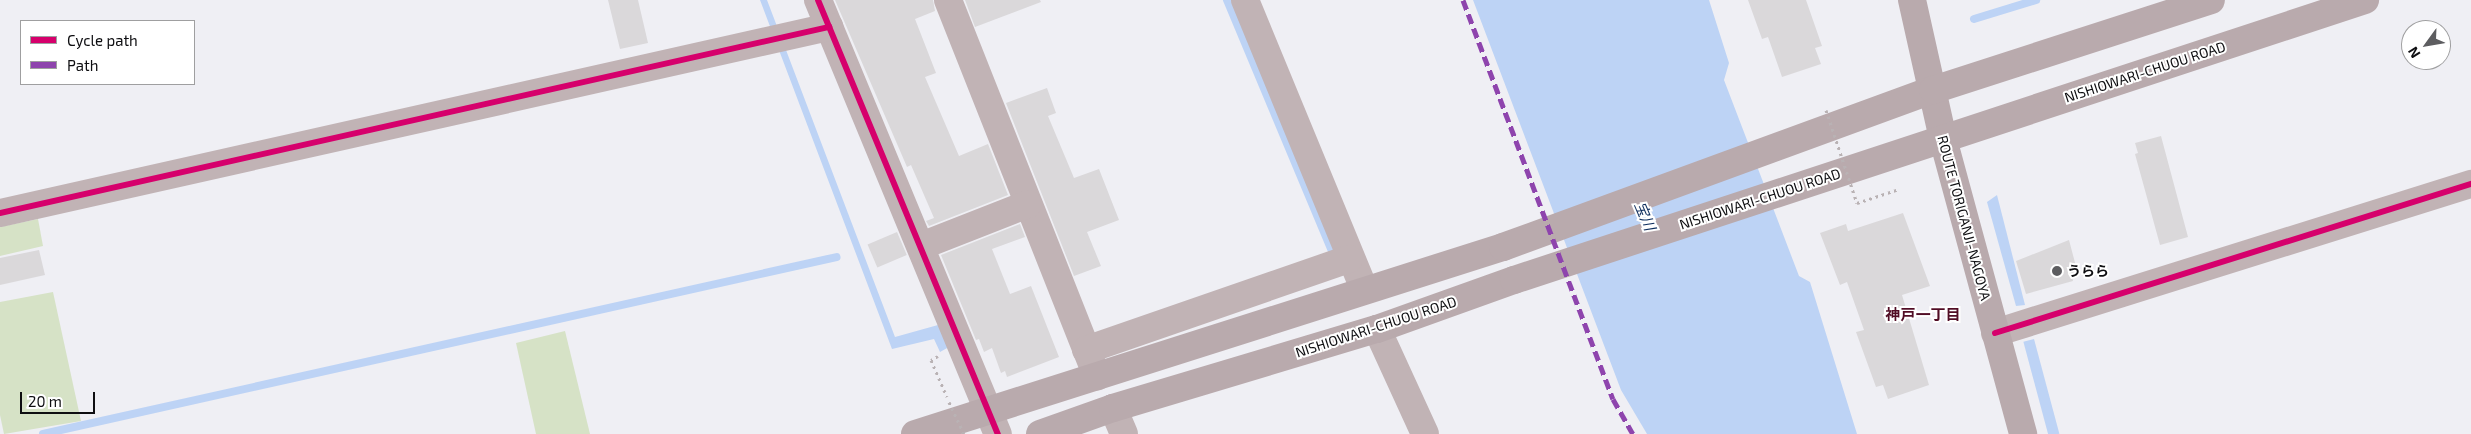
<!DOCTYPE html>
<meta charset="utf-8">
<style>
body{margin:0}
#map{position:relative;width:2471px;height:434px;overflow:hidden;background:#efeff4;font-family:"Exo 2","Noto Sans JP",sans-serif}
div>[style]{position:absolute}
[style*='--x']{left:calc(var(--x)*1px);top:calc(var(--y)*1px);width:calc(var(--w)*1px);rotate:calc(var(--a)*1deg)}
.green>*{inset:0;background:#d6e2c6}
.water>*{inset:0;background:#bdd3f5;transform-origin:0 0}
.stream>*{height:8px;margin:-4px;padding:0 4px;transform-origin:4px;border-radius:4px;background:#bdd3f5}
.building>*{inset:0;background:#dad8da;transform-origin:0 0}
.path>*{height:3px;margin-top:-1.5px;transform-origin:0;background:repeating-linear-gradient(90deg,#b9b2b4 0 2.5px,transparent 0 6.5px)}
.minor>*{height:28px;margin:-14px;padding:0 14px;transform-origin:14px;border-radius:14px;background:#c1b3b5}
.major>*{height:28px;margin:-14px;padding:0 14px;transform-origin:14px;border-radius:14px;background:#b9aaad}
.path-bridge>*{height:3px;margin-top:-1.5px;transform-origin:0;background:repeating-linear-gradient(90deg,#b9b2b4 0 2.5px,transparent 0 6.5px)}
.quiet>*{height:5px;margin-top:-2.5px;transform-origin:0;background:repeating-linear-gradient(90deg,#8e44ad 0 10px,transparent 0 15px)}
.cycleway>*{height:6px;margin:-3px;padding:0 3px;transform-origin:3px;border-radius:3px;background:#d6006c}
.dots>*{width:14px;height:14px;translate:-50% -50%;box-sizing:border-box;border:2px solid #fff;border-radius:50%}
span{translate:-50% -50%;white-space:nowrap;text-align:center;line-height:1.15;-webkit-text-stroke:4px #fff;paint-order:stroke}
.street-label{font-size:14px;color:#0e0e11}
.poi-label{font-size:14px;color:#0e0e11;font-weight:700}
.left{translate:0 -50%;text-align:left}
.water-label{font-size:15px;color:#0d2d5d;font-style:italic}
.neighbourhood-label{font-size:15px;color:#510d25;font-weight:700}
.legend{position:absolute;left:20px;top:20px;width:175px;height:65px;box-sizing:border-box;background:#fff;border:1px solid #9f9fa0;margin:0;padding:6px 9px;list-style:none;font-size:15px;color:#0e0e11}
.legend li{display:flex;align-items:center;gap:10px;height:25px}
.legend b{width:25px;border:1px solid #9f9fa0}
.north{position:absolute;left:2401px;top:20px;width:50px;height:50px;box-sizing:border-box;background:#fff;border:1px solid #9f9fa0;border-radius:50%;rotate:238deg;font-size:14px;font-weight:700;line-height:20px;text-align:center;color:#0e0e11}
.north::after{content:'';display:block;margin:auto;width:18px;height:22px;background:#5d5d60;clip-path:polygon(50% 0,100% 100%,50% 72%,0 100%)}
.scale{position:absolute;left:20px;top:392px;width:75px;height:22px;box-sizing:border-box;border:2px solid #0e0e11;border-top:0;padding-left:6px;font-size:15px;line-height:18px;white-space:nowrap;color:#0e0e11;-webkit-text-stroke:4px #fff;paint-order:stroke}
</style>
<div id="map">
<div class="green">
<div style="clip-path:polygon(38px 219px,43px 246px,0 256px,0 227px)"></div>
<div style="clip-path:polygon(53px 292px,81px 421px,4px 434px,0 415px,0 302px)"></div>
<div style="clip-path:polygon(565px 331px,590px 434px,536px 434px,516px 343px)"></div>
</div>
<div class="water">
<div style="clip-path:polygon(760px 0,767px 0,895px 337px,938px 325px,949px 347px,940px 352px,934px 339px,892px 349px)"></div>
<div style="clip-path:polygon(1473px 0,1709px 0,1729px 63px,1724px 80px,1799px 276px,1810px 282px,1857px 434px,1647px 434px,1621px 390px)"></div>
<div style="clip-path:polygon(1997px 195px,2025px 305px,2016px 306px,1987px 202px)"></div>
<div style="left:2034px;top:339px;width:98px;height:11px;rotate:75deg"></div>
</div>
<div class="stream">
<div style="--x:1227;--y:0;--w:270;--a:67.3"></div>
<div style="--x:1974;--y:19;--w:65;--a:-17"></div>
<div style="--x:43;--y:434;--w:813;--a:-12.57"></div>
</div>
<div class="building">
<div style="clip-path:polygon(608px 0,638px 0,648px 43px,620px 49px)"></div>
<div style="clip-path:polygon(835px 0,933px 0,935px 11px,915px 19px,936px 73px,925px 77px,959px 156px,988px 144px,1008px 195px,929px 226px,926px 221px,934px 218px,911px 165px,907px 167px)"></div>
<div style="clip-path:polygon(965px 0,1040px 0,1041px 2px,975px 27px)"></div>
<div style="clip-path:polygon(1748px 0,1806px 0,1822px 46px,1815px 48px,1821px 64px,1782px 77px,1768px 37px,1762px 39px)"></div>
<div style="clip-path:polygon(1047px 88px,1056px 113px,1048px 116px,1074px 178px,1099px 169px,1119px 220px,1087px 232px,1101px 266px,1074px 276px,1006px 103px)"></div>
<div style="clip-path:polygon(2161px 136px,2188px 237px,2160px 245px,2135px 154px,2138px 153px,2135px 143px)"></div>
<div style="clip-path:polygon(1903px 213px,1930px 286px,1902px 295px,1929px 385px,1888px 399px,1883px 385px,1876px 387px,1856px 332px,1864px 330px,1847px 282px,1840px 285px,1820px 233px,1846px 224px,1848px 231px)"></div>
<div style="clip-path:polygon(1020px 224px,1025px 237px,992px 249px,1010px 294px,1031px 286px,1059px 357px,1007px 377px,1005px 371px,1001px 373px,992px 348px,984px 352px,979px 339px,976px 340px,941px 255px)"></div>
<div style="left:897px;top:232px;width:25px;height:32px;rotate:67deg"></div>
<div style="clip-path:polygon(2069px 240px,2078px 274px,2072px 276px,2073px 281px,2026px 294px,2016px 261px)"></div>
<div style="clip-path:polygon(39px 250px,45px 275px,0 285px,0 258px)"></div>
</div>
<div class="path">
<div style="--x:1857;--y:203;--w:44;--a:-18.4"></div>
<div style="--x:938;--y:356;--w:8;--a:150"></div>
<div style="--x:931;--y:360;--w:40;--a:66.6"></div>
</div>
<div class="minor">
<div style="--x:818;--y:0;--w:470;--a:67.5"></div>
<div style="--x:948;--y:0;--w:405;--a:68.4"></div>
<div style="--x:1245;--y:0;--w:313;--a:67.6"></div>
<div style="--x:0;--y:213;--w:850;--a:-12.65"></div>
<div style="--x:921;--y:246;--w:115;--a:-21.4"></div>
<div style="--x:1377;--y:329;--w:115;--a:65.4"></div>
<div style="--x:1995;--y:333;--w:499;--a:-17.4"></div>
<div style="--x:1086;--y:350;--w:278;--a:-19.1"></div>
<div style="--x:1113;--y:408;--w:28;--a:67"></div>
</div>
<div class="major">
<div style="--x:1912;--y:0;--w:142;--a:77.4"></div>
<div style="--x:1943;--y:139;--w:306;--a:74.8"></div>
<div style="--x:915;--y:434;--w:617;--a:-17.64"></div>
<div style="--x:1503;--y:247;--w:458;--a:-20.1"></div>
<div style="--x:1933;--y:90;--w:292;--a:-17.9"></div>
<div style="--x:1040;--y:434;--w:77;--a:-19.6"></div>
<div style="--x:1113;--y:408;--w:276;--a:-16.7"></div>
<div style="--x:1377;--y:329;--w:145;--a:-19.7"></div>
<div style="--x:1514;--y:280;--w:896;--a:-18.21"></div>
</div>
<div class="path-bridge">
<div style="--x:1826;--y:110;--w:98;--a:71.6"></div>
<div style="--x:949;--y:402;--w:35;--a:65"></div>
</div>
<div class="quiet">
<div style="--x:1463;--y:0;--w:426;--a:69.4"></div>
<div style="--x:1613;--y:399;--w:40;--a:60.3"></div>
</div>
<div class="cycleway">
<div style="--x:818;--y:0;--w:470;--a:67.5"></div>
<div style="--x:0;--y:213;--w:850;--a:-12.65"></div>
<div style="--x:1995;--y:333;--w:499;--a:-17.4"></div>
</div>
<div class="dots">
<div style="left:2057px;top:271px;background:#5d5d60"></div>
</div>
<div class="street-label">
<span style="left:2145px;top:72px;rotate:-18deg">NISHIOWARI-CHUOU ROAD</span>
<span style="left:1760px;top:199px;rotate:-18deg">NISHIOWARI-CHUOU ROAD</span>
<span style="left:1964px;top:218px;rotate:75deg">ROUTE TORIGANJI-NAGOYA</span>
<span style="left:1376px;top:327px;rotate:-18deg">NISHIOWARI-CHUOU ROAD</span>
</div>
<div class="poi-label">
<span class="left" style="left:2067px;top:271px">うらら</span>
</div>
<div class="water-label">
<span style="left:1645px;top:216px;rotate:67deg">宝川</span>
</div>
<div class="neighbourhood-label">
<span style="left:1923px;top:315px">神戸一丁目</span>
</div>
<ul class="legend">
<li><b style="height:6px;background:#d6006c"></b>Cycle path</li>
<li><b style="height:6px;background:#8e44ad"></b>Path</li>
</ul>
<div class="north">N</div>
<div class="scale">20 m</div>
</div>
